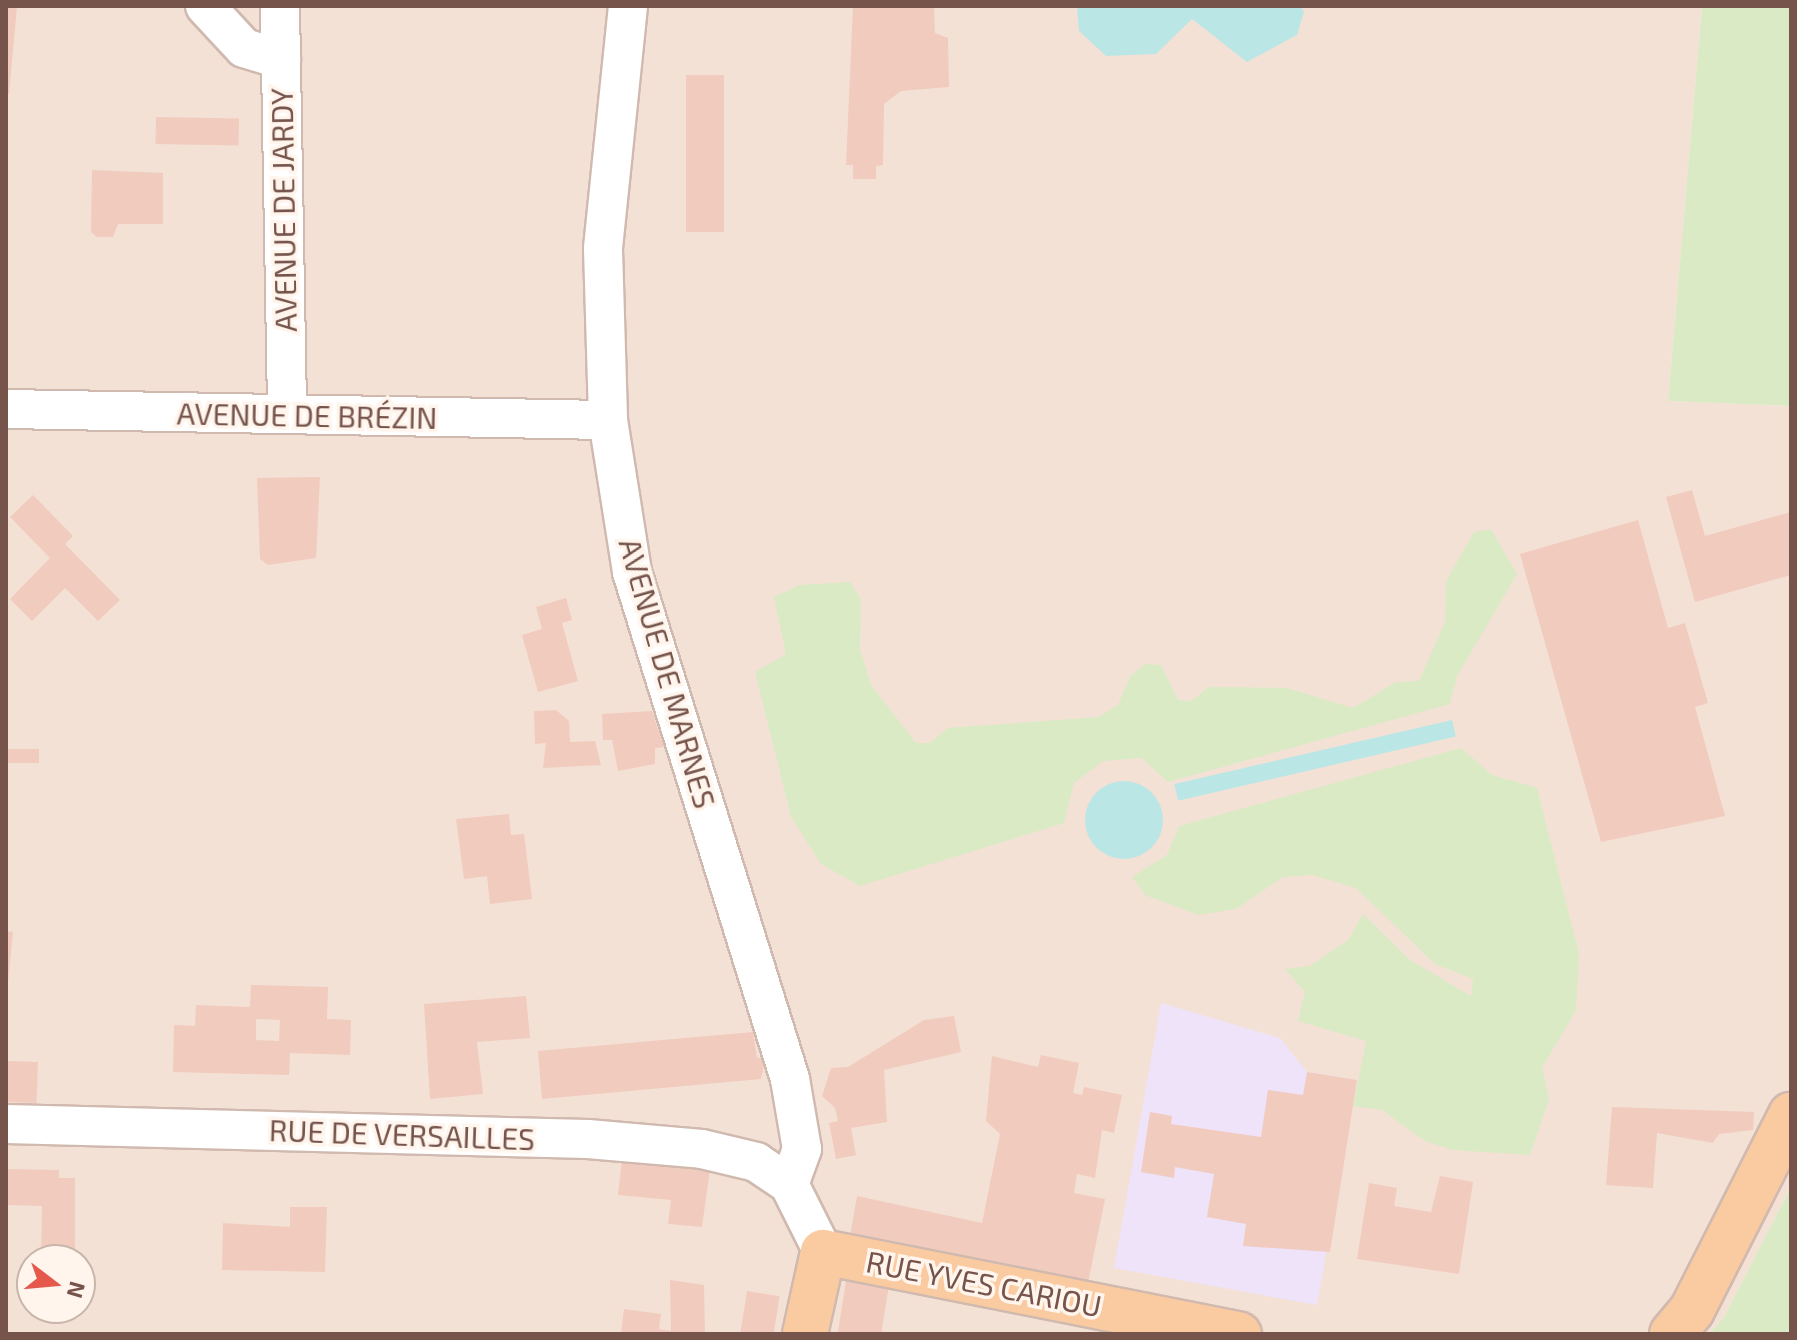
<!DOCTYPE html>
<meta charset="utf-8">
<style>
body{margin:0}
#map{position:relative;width:1797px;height:1340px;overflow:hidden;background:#fcf1e7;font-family:"Exo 2",sans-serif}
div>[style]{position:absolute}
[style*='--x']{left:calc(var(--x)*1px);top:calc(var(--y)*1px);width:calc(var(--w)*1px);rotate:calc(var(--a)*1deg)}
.residential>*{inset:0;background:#f4e1d5}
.education>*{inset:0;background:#eee3f9}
.green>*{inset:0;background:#d9eac5}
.water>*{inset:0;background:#bbe6e6;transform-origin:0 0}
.round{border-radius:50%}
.building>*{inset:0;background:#f1cbbe;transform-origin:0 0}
.roads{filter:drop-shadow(2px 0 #d0b9af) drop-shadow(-2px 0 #d0b9af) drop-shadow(0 2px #d0b9af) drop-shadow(0 -2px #d0b9af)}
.minor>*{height:38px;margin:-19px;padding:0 19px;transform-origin:19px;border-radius:19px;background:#fff}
.major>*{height:44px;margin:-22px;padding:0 22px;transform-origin:22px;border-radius:22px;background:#facba0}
span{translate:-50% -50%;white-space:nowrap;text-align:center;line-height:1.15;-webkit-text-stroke:7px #fff5ed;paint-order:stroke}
.street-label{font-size:30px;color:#76544b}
.frame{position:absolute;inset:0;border:8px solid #76544b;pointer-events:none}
.north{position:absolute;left:16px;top:1244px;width:80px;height:80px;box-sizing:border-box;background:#fff5ed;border:2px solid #c8b5ac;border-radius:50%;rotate:106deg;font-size:22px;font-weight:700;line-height:32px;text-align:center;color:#76544b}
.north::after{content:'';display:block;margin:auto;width:28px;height:36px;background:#e5594d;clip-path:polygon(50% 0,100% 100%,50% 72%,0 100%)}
</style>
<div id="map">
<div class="residential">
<div style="clip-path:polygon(evenodd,6px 6px,1702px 6px,1668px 401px,1791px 406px,1791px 1187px,1724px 1317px,1709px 1334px,6px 1334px,6px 6px,32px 1260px,80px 1260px,80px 1308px,32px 1308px,32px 1260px)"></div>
</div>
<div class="education">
<div style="clip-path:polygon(1161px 1003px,1280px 1038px,1307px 1072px,1357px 1080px,1317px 1305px,1114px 1268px)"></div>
</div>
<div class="green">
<div style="clip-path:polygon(1702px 6px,1791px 6px,1791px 406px,1668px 401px)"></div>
<div style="clip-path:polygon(1491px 529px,1517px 574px,1457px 676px,1450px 704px,1168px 782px,1141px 758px,1103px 761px,1074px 783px,1064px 823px,860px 886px,821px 864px,791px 817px,755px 672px,786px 654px,774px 597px,800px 585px,850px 582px,861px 599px,860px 649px,871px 685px,916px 743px,930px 743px,948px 728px,1099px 717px,1118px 705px,1130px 676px,1146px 664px,1161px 665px,1178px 700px,1191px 701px,1209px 687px,1287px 688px,1353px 708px,1396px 682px,1419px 681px,1445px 622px,1446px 581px,1474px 532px)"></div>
<div style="clip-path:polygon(1461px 748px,1492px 775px,1537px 788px,1579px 954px,1576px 1010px,1542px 1068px,1549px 1099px,1530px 1155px,1453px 1150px,1425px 1141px,1382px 1110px,1353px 1106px,1366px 1041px,1298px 1021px,1305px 992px,1285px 969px,1310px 966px,1348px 940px,1363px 914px,1410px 960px,1471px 996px,1473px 979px,1435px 964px,1356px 888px,1312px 875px,1283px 877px,1236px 909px,1198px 915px,1145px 895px,1132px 877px,1167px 855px,1179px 826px)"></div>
<div style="clip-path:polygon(1791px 1187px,1791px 1334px,1709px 1334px,1724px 1317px)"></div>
</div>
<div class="water">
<div style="clip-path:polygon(1077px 6px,1300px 6px,1304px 12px,1297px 35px,1247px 62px,1192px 19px,1156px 54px,1106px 56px,1079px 31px)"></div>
<div style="left:1452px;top:720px;width:17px;height:285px;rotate:77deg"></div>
<div class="round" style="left:1085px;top:781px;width:78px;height:78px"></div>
</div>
<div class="building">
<div style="clip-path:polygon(6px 6px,17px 6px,9px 94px,6px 94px)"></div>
<div style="clip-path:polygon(853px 6px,934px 6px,935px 33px,948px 38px,949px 87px,901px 91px,884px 104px,883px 165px,876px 166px,876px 179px,853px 179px,853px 165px,846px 165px)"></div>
<div style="left:686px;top:75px;width:38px;height:157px"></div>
<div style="left:156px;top:117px;width:83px;height:27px;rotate:1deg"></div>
<div style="clip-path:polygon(92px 170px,163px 173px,163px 224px,118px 224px,113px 237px,97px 237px,91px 232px)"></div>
<div style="clip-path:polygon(320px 477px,316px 558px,268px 565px,260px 559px,257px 478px)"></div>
<div style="clip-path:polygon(1692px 490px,1705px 536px,1791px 512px,1791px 575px,1695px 602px,1666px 497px)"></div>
<div style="clip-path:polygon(33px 495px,73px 536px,65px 544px,120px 600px,98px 621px,65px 588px,32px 621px,10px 599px,50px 558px,10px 517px)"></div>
<div style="clip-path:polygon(1638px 520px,1668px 628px,1685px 623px,1708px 703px,1695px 707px,1725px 816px,1601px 842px,1520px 554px)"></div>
<div style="clip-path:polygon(566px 598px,572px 620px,562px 623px,578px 681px,538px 692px,522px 635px,542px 629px,536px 607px)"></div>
<div style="clip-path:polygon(556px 710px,569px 721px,570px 742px,595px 741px,601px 765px,543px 768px,546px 743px,535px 744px,534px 711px)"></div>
<div style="clip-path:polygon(652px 711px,664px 747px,655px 748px,655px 764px,618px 771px,612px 740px,603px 740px,602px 714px)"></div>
<div style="left:6px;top:749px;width:33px;height:14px"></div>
<div style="clip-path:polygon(509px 814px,511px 835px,524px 834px,532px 899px,490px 904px,487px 876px,464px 879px,456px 819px)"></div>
<div style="clip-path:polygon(6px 931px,13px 932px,8px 982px,6px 982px)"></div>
<div style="clip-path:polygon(evenodd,251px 985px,328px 987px,327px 1019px,351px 1020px,350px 1055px,290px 1053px,289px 1075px,173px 1072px,174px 1025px,195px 1026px,196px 1005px,250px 1007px,251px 985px,256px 1019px,280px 1020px,279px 1041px,256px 1040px,256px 1019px)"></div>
<div style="clip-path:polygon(526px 996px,530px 1038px,477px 1042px,483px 1094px,430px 1099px,424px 1004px)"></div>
<div style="clip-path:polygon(954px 1016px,961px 1052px,884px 1070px,887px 1122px,851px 1128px,856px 1155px,836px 1159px,829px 1123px,838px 1121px,835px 1108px,822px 1096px,831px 1068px,848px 1067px,924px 1020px)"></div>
<div style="clip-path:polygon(753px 1032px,757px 1058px,766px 1057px,761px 1079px,542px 1099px,538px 1051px)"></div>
<div style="clip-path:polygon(1041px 1055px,1079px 1063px,1073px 1093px,1082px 1095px,1084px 1087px,1122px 1095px,1114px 1133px,1102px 1130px,1095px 1178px,1077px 1174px,1074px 1193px,1105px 1199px,1088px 1283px,850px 1236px,857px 1196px,982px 1223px,1000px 1134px,986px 1121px,992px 1056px,1038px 1067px)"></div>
<div style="left:6px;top:1061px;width:32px;height:41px;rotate:2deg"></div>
<div style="clip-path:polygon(1307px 1072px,1357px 1080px,1330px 1252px,1243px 1246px,1246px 1224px,1207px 1217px,1214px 1174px,1175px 1167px,1174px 1178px,1141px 1172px,1150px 1112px,1172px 1116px,1171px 1124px,1261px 1137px,1268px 1090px,1303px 1095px)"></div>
<div style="clip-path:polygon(1612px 1107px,1754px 1112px,1753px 1130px,1719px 1134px,1713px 1143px,1657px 1133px,1653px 1188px,1606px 1185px)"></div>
<div style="clip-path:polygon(622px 1160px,710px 1169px,702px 1227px,668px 1224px,671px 1200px,618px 1195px)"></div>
<div style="clip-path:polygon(6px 1169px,59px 1170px,59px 1178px,75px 1178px,75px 1252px,41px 1260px,42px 1206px,6px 1205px)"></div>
<div style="clip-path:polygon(1440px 1176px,1473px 1182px,1459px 1274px,1357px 1259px,1369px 1183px,1397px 1188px,1394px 1206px,1431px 1212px)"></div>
<div style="clip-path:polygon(290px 1207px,327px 1207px,325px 1272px,222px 1270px,223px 1223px,290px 1227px)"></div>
<div style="left:847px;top:1275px;width:43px;height:60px;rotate:9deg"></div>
<div style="clip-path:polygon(670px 1280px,704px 1285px,705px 1334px,621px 1334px,624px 1309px,661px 1314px,659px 1329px,671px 1331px)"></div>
<div style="left:747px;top:1291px;width:33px;height:44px;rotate:9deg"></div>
</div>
<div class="roads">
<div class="minor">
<div style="--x:205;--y:6;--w:57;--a:47.1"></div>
<div style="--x:244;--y:48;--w:39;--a:17"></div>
<div style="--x:280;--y:6;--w:408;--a:89"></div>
<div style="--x:628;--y:6;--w:244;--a:95.9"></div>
<div style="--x:603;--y:249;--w:171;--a:88.3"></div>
<div style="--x:608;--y:420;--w:154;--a:81"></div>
<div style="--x:632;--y:572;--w:531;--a:72.69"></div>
<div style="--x:790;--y:1079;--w:71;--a:80.3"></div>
<div style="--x:802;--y:1149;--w:37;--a:110"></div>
<div style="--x:6;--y:409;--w:602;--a:1.05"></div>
<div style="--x:6;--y:1124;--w:582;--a:1.48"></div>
<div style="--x:588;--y:1139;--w:114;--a:5"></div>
<div style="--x:702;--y:1149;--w:56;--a:13.5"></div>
<div style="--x:756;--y:1162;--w:40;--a:34"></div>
<div style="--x:789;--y:1184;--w:76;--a:63.4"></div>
</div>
<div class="major">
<div style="--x:805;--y:1334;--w:84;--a:-77.6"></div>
<div style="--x:823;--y:1252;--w:424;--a:11.2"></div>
<div style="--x:1672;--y:1334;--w:31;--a:-50"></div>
<div style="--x:1692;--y:1310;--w:219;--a:-63.1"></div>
</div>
</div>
<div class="street-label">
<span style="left:283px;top:210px;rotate:-91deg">AVENUE DE JARDY</span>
<span style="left:307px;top:415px;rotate:1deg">AVENUE DE BRÉZIN</span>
<span style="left:668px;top:673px;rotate:74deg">AVENUE DE MARNES</span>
<span style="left:402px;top:1134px;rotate:2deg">RUE DE VERSAILLES</span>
<span style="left:984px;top:1283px;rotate:11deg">RUE YVES CARIOU</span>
</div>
<div class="frame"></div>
<div class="north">N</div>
</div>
